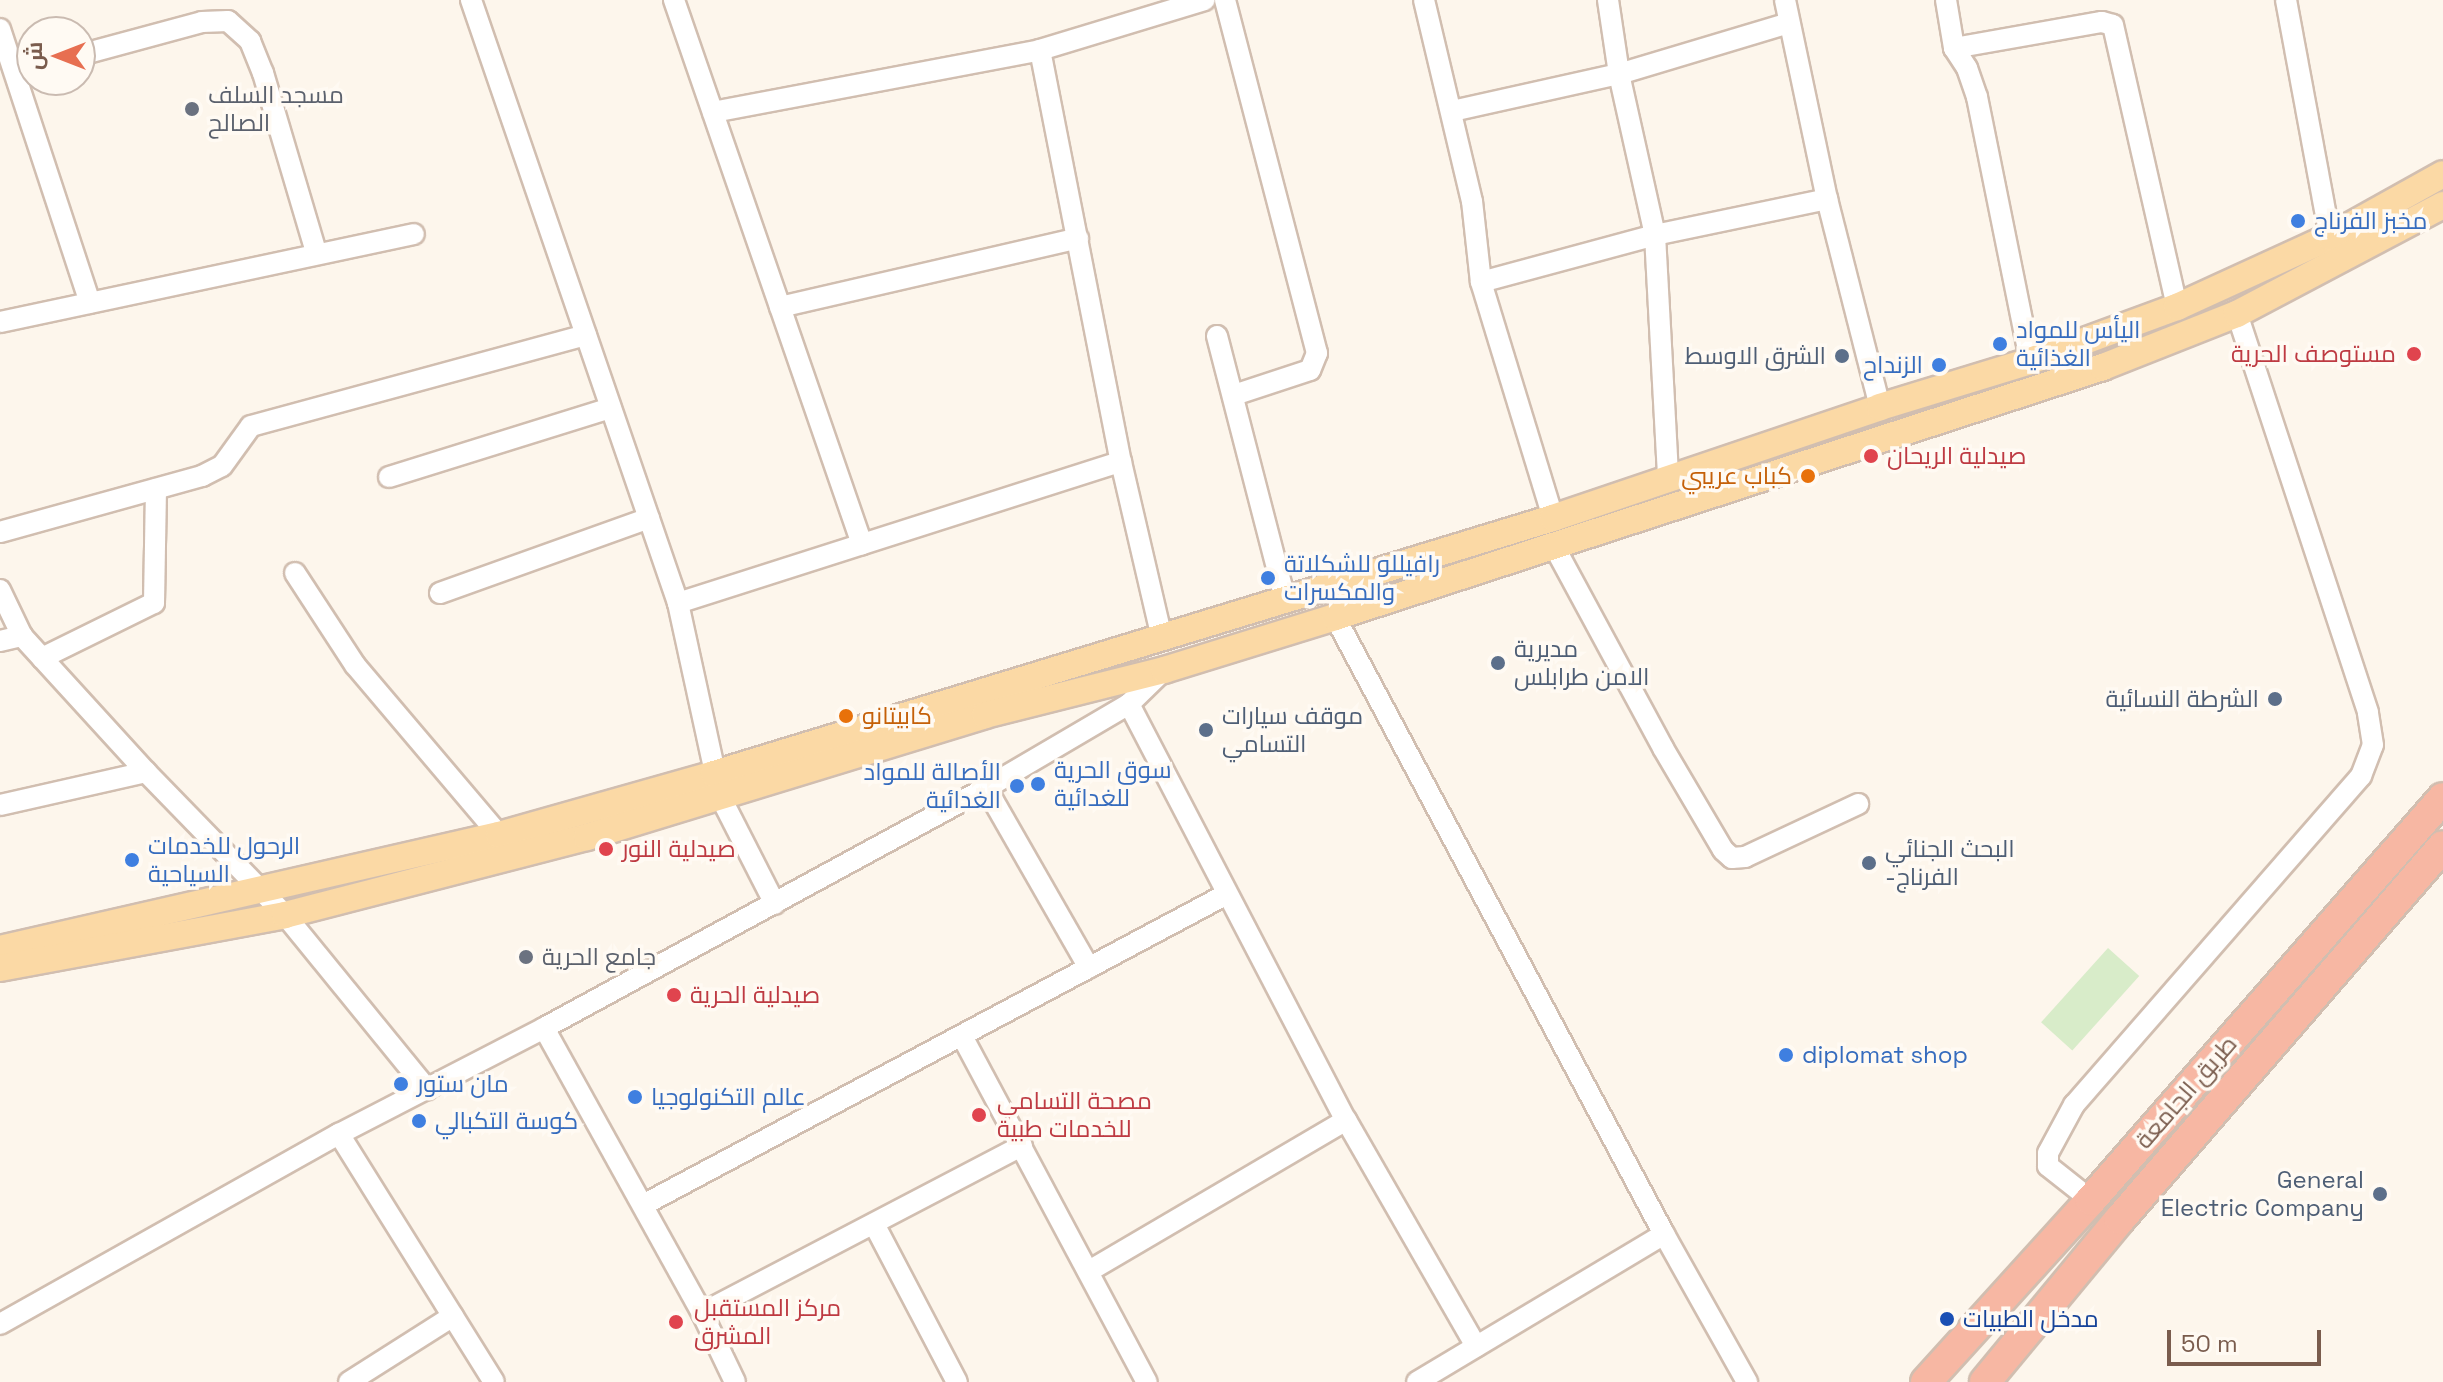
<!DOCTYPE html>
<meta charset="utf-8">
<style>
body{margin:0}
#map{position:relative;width:2443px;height:1382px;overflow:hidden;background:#fdf6ec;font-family:"Space Grotesk",Cairo,sans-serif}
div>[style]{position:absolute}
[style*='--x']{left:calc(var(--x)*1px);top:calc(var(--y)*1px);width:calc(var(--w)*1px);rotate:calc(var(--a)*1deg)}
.green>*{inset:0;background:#d8ecc9;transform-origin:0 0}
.roads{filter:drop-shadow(2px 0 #d1beb0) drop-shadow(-2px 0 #d1beb0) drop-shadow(0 2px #d1beb0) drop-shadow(0 -2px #d1beb0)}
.minor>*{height:20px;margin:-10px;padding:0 10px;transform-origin:10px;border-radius:10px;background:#fff}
.major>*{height:26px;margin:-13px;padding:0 13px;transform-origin:13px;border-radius:13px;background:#fbd9a5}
.highway>*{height:30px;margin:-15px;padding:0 15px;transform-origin:15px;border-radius:15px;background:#f7b7a3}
.dots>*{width:22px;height:22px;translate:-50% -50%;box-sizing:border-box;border:4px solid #fffaf3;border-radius:50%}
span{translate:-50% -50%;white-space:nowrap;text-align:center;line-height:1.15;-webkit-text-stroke:7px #fffaf3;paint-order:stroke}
.worship-label{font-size:24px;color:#5b616d}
.left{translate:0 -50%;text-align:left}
.shop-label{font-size:24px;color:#366cbe}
.right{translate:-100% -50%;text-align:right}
.health-label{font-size:24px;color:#be3a42}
.service-label{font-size:24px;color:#4e5e75}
.food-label{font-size:24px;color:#c56008}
.street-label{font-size:24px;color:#7a5c4d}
.transit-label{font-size:24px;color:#164399}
.north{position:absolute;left:16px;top:16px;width:80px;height:80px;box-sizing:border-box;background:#fffaf3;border:2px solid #cabbb1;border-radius:50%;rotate:270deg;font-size:22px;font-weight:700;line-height:32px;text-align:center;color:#7a5c4d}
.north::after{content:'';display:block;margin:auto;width:28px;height:36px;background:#e76f51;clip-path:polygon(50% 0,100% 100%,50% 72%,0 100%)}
.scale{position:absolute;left:2167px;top:1330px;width:154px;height:36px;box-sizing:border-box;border:4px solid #7a5c4d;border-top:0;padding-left:10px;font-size:24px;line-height:28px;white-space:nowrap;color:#7a5c4d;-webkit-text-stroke:6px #fffaf3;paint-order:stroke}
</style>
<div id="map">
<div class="green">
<div style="left:2108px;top:948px;width:42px;height:100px;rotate:42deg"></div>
</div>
<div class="roads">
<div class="minor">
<div style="--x:471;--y:0;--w:638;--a:71.05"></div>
<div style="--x:678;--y:603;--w:198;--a:77.7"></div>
<div style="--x:720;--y:796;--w:121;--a:63"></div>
<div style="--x:674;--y:0;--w:576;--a:70.94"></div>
<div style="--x:1225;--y:0;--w:365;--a:75.4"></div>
<div style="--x:1317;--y:353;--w:18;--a:112"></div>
<div style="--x:1310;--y:370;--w:80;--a:161.8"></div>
<div style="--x:1424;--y:0;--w:207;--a:76.6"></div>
<div style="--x:1472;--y:201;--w:81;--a:83.7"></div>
<div style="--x:1481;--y:282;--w:247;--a:73"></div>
<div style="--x:1608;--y:0;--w:75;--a:81.5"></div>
<div style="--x:1619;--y:74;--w:165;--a:77.4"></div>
<div style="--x:1655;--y:235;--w:242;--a:86.9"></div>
<div style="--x:1785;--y:0;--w:203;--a:78.1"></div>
<div style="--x:1827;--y:199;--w:215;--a:75.7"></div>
<div style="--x:1946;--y:0;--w:49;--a:80.5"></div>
<div style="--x:1954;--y:48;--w:24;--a:57"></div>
<div style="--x:1967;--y:68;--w:31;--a:71"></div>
<div style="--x:1977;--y:97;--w:269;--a:78.6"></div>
<div style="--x:2286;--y:0;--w:241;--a:79.5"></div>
<div style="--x:0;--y:29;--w:288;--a:71.8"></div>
<div style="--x:1954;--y:48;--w:150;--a:-10"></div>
<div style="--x:2102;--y:22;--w:11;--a:15"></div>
<div style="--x:2113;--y:25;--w:289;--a:77.2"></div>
<div style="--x:1040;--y:50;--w:172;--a:-16.9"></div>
<div style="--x:80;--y:55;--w:126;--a:-15.1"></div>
<div style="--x:202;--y:22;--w:26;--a:-2"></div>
<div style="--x:228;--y:21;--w:30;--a:42"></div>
<div style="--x:250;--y:41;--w:35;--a:68"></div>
<div style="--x:263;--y:73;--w:187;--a:73.5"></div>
<div style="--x:1452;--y:111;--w:171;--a:-12.5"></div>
<div style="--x:1619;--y:74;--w:177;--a:-16.7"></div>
<div style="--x:713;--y:112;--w:333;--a:-10.7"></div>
<div style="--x:1040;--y:50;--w:420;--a:78.9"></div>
<div style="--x:1481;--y:282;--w:180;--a:-15.1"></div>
<div style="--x:1655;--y:235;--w:176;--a:-11.8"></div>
<div style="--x:780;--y:307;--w:306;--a:-13"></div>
<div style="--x:0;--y:322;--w:423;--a:-12"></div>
<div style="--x:1217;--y:336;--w:272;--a:75.5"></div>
<div style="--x:389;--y:477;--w:232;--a:-17.3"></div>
<div style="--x:0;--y:532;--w:210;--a:-15.5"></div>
<div style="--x:202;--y:476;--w:22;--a:-27"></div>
<div style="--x:222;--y:466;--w:49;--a:-54.1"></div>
<div style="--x:251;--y:426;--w:347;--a:-15.2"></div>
<div style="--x:1555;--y:548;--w:227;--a:61.6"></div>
<div style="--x:1663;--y:748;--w:118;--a:59.5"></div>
<div style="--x:1723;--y:850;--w:12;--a:42"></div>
<div style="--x:1732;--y:858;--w:13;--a:-4"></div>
<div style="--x:1745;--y:857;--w:125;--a:-25.1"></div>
<div style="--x:295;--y:573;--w:110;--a:56.9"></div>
<div style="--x:355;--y:665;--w:223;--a:49.7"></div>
<div style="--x:0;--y:590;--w:51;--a:64.4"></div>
<div style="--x:22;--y:636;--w:184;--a:47.6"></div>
<div style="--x:146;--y:772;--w:199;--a:45.8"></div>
<div style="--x:285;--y:915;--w:225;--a:50.8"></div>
<div style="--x:440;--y:593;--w:222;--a:-19.7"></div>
<div style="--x:678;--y:603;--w:465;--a:-17.7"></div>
<div style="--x:1121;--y:462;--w:181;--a:76.9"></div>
<div style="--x:1335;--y:617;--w:699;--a:61.93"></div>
<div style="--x:1664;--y:1234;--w:170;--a:60.7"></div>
<div style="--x:0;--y:641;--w:23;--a:-13"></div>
<div style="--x:42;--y:658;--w:125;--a:-26.2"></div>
<div style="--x:154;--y:603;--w:114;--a:-89"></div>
<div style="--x:1129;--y:704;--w:469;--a:62.5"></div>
<div style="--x:1346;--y:1120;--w:261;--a:60.1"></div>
<div style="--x:986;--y:788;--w:207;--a:60.2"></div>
<div style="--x:0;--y:805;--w:150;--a:-12.7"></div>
<div style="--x:544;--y:1028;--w:326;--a:61"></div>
<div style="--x:702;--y:1313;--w:76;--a:64.4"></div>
<div style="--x:962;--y:1036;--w:392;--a:61.9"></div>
<div style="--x:339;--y:1134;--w:292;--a:58"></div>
<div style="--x:2091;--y:1200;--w:55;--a:-141.7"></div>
<div style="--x:2048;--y:1166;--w:13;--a:-90"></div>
<div style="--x:2048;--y:1153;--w:55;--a:-61.6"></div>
<div style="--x:2074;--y:1105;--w:437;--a:-48.9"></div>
<div style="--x:2361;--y:776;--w:33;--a:-69"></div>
<div style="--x:2373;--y:745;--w:33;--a:-99"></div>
<div style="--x:2368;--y:712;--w:419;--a:-108.2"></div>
<div style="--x:643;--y:1205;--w:662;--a:-28.04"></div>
<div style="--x:874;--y:1224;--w:178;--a:62.3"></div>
<div style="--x:1089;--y:1271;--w:298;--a:-30.4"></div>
<div style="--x:702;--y:1313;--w:361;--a:-27.6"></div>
<div style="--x:0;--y:1324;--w:389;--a:-29.3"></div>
<div style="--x:339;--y:1134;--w:231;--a:-27.3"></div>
<div style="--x:544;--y:1028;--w:503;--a:-28.5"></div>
<div style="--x:986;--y:788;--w:166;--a:-30.4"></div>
<div style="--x:1129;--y:704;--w:49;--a:-44.2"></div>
<div style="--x:349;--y:1382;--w:123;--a:-32.4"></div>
<div style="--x:1417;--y:1382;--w:288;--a:-30.9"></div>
</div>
<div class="major">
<div style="--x:0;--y:949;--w:512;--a:-12.87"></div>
<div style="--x:499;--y:835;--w:223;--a:-15.8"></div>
<div style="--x:714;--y:774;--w:877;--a:-16.97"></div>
<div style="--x:1553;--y:518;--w:345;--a:-18.7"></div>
<div style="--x:1880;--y:407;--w:157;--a:-17"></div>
<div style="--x:2030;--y:361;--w:157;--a:-20.2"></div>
<div style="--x:2177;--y:307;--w:168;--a:-24.6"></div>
<div style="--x:2330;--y:237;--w:129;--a:-29.1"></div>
<div style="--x:0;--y:968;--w:290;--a:-10.5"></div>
<div style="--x:285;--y:915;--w:312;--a:-14.5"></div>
<div style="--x:587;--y:837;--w:416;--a:-17"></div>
<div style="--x:985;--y:715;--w:185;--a:-14.1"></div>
<div style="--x:1164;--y:670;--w:179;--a:-17.2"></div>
<div style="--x:1335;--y:617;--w:808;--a:-18.03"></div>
<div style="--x:2103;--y:367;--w:144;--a:-21.6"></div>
<div style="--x:2237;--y:314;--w:233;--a:-27.9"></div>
</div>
<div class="highway">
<div style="--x:1926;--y:1382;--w:246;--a:-47.8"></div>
<div style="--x:2091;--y:1200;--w:534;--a:-48.79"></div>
<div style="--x:1985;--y:1382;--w:212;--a:-50.4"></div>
<div style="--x:2120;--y:1219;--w:493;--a:-49.1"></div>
</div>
</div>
<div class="dots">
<div style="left:192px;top:109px;background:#6b7280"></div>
<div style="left:2298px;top:221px;background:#3f7fe0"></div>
<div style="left:2000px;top:344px;background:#3f7fe0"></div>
<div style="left:2414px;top:354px;background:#e0444e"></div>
<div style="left:1842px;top:356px;background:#5c6f8a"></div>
<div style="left:1939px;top:365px;background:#3f7fe0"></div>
<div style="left:1871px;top:456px;background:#e0444e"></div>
<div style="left:1808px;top:476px;background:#e8710a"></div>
<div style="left:1268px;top:578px;background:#3f7fe0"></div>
<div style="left:1498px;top:663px;background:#5c6f8a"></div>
<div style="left:2275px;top:699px;background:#5c6f8a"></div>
<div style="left:846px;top:716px;background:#e8710a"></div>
<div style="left:1206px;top:730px;background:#5c6f8a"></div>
<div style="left:1038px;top:784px;background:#3f7fe0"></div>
<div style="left:1017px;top:786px;background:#3f7fe0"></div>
<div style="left:606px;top:849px;background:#e0444e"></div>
<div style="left:132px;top:860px;background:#3f7fe0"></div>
<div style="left:1869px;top:863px;background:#5c6f8a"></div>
<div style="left:526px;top:957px;background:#6b7280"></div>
<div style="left:674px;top:995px;background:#e0444e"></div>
<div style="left:1786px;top:1055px;background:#3f7fe0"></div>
<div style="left:401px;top:1084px;background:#3f7fe0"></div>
<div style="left:635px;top:1097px;background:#3f7fe0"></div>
<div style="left:979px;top:1115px;background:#e0444e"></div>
<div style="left:419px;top:1121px;background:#3f7fe0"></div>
<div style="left:2380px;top:1194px;background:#5c6f8a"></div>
<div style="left:1947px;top:1319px;background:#1a4fb4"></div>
<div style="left:676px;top:1322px;background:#e0444e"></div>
</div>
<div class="worship-label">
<span class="left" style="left:208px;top:109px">مسجد السلف<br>الصالح</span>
<span class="left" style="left:542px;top:957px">جامع الحرية</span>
</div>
<div class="shop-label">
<span class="left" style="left:2314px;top:221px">مخبز الفرناج</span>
<span class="left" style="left:2016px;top:344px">اليأس للمواد<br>الغذائية</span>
<span class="right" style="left:1923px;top:365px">الزنداح</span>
<span class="left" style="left:1284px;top:578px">رافيللو للشكلاتة<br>والمكسرات</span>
<span class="left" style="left:1054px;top:784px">سوق الحرية<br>للغدائية</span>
<span class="right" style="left:1001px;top:786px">الأصالة للمواد<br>الغدائية</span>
<span class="left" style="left:148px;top:860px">الرحول للخدمات<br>السياحية</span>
<span class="left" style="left:1802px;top:1055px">diplomat shop</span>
<span class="left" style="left:417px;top:1084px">مان ستور</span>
<span class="left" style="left:651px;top:1097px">عالم التكنولوجيا</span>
<span class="left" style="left:435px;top:1121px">كوسة التكبالي</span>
</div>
<div class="health-label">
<span class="right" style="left:2396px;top:354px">مستوصف الحرية</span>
<span class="left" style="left:1887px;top:456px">صيدلية الريحان</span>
<span class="left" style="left:622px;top:849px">صيدلية النور</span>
<span class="left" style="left:690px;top:995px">صيدلية الحرية</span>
<span class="left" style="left:997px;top:1115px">مصحة التسامي<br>للخدمات طبية</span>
<span class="left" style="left:694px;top:1322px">مركز المستقبل<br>المشرق</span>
</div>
<div class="service-label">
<span class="right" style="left:1826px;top:356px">الشرق الاوسط</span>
<span class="left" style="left:1514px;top:663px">مديرية<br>الامن طرابلس</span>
<span class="right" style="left:2259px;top:699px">الشرطة النسائية</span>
<span class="left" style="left:1222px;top:730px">موقف سيارات<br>التسامي</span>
<span class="left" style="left:1885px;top:863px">البحث الجنائي<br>-الفرناج</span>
<span class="right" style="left:2364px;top:1194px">General<br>Electric Company</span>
</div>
<div class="food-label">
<span class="right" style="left:1792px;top:476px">كباب عريبي</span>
<span class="left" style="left:862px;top:716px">كابيتانو</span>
</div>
<div class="street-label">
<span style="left:2186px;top:1092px;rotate:-49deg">طريق الجامعة</span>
</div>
<div class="transit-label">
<span class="left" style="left:1963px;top:1319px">مدخل الطبيات</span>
</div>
<div class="north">ش</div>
<div class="scale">50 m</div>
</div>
